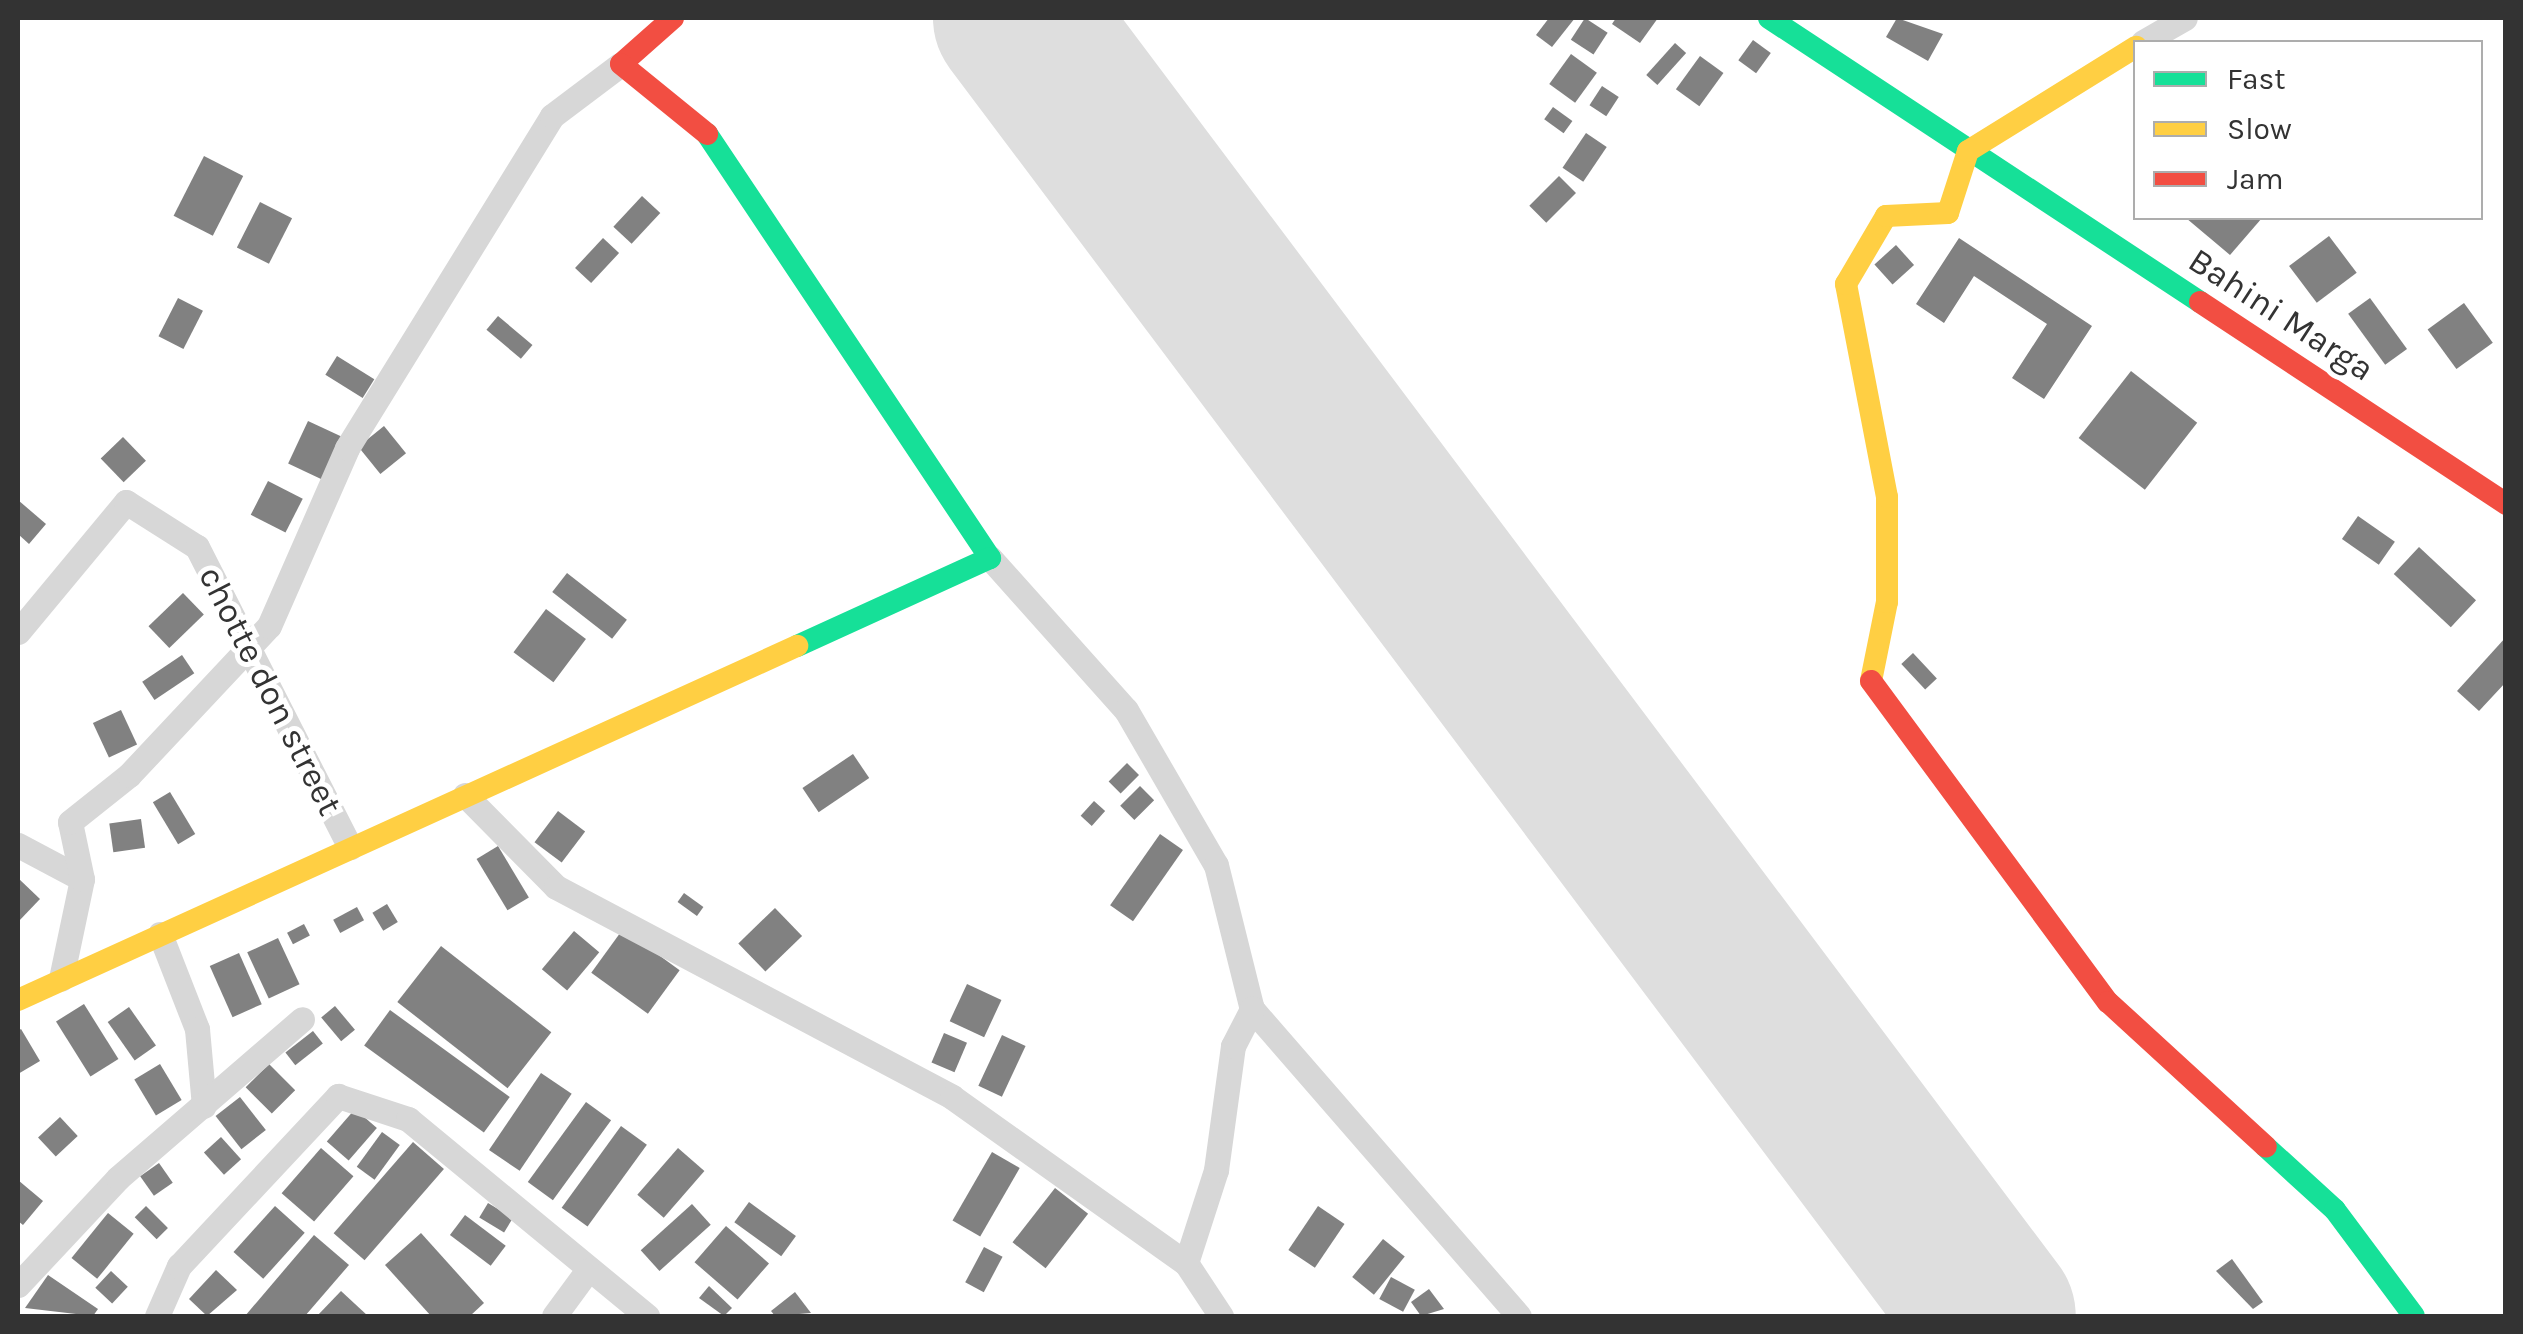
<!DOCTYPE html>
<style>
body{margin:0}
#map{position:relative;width:2523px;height:1334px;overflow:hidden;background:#fff;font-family:Karla,sans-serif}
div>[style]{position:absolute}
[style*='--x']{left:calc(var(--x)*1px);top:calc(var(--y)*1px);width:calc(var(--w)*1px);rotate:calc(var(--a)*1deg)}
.taxiway>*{height:68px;margin:-34px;padding:0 34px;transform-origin:34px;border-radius:34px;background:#dedede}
.runway>*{height:168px;margin:-84px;padding:0 84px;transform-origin:84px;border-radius:84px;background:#dedede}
.building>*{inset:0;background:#818181;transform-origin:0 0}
.street>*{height:25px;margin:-12.5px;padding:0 12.5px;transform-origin:12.5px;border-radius:12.5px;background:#d7d7d7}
.fast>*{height:22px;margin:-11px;padding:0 11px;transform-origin:11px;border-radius:11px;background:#16e098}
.slow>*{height:22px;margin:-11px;padding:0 11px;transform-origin:11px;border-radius:11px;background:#ffcf43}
.jam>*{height:22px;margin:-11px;padding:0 11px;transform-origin:11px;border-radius:11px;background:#f24e42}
span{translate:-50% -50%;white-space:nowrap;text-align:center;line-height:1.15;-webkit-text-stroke:10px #fff;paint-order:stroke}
.street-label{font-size:35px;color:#333}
.frame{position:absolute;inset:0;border:20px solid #333;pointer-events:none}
.legend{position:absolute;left:2133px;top:40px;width:350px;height:180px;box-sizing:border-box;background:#fff;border:2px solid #adadad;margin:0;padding:12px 18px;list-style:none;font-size:30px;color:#333}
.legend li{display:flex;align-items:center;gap:20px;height:50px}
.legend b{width:50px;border:2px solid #adadad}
</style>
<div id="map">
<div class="taxiway">
<div style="--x:1963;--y:1316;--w:37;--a:-88"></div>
</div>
<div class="runway">
<div style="--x:1017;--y:18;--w:1623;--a:53.09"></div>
</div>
<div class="building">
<div style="clip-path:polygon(1549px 18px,1575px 18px,1552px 47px,1536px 35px)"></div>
<div style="left:1585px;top:18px;width:27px;height:26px;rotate:33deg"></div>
<div style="clip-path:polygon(1616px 18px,1658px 18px,1640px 43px,1612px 24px)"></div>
<div style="clip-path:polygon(1897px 18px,1943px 34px,1928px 61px,1886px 37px)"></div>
<div style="left:1753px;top:40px;width:22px;height:25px;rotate:36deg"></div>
<div style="left:1675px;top:43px;width:15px;height:43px;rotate:42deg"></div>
<div style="left:1571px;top:54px;width:32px;height:37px;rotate:36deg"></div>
<div style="left:1700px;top:56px;width:29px;height:41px;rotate:36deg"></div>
<div style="left:1602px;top:86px;width:20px;height:23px;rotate:33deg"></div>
<div style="left:1553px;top:107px;width:24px;height:15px;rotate:36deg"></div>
<div style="left:1586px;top:133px;width:25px;height:42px;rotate:34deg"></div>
<div style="left:204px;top:156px;width:44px;height:67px;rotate:27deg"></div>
<div style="left:1559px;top:176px;width:24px;height:42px;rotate:45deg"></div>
<div style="left:642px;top:196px;width:25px;height:42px;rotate:43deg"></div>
<div style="left:260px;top:202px;width:36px;height:51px;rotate:27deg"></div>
<div style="clip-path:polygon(2186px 218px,2262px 218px,2230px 255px)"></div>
<div style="left:2329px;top:236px;width:46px;height:50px;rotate:53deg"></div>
<div style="left:603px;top:238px;width:22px;height:41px;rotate:43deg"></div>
<div style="clip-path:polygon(1959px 238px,2092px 326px,2044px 399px,2012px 378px,2047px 324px,1974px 276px,1944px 323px,1916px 304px)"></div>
<div style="left:1896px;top:245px;width:27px;height:29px;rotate:48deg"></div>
<div style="left:178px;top:298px;width:28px;height:43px;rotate:27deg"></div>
<div style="left:2370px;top:298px;width:63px;height:27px;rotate:54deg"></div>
<div style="left:2464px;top:303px;width:49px;height:45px;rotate:54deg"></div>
<div style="left:498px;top:316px;width:45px;height:18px;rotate:40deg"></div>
<div style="left:337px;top:356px;width:44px;height:22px;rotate:32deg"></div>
<div style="left:2131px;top:371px;width:84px;height:85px;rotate:38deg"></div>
<div style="left:308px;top:421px;width:38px;height:47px;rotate:25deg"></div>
<div style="left:384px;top:426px;width:35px;height:33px;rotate:51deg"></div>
<div style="left:123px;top:437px;width:33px;height:31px;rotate:46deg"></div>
<div style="left:268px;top:481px;width:39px;height:38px;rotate:27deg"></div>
<div style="clip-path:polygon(18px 500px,46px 524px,29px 544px,18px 534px)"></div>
<div style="left:2358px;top:516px;width:45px;height:28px;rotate:35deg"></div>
<div style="left:2419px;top:547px;width:78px;height:37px;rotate:43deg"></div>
<div style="left:567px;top:573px;width:76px;height:24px;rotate:38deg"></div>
<div style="left:183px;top:593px;width:30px;height:48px;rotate:46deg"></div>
<div style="left:546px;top:609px;width:50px;height:54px;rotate:37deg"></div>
<div style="clip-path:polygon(2506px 637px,2506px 682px,2479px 711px,2457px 691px)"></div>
<div style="left:1913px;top:653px;width:35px;height:16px;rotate:47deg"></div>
<div style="left:182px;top:655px;width:22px;height:48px;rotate:56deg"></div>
<div style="left:121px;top:710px;width:38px;height:31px;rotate:65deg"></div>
<div style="left:853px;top:754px;width:29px;height:61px;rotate:56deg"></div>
<div style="left:1127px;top:763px;width:17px;height:26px;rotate:45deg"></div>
<div style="left:1140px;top:786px;width:20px;height:28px;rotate:45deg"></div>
<div style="left:170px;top:792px;width:49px;height:20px;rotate:59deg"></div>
<div style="left:1094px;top:801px;width:15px;height:20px;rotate:42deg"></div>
<div style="left:558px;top:811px;width:34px;height:39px;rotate:37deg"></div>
<div style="left:141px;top:819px;width:29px;height:32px;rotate:82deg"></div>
<div style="left:1160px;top:834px;width:28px;height:87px;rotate:35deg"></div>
<div style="left:498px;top:846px;width:60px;height:25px;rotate:59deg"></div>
<div style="clip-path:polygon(18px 878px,40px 899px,18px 922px)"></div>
<div style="left:684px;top:893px;width:24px;height:11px;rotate:36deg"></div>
<div style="left:387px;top:904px;width:21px;height:17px;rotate:59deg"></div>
<div style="left:357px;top:907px;width:15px;height:27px;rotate:62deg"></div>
<div style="left:775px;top:908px;width:39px;height:51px;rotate:46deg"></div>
<div style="left:304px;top:924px;width:13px;height:19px;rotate:63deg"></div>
<div style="left:623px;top:929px;width:70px;height:54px;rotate:36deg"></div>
<div style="left:574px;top:931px;width:33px;height:50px;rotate:40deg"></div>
<div style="left:278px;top:938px;width:51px;height:34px;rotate:65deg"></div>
<div style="left:441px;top:946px;width:140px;height:71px;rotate:38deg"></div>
<div style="left:239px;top:953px;width:56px;height:32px;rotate:66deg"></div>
<div style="left:967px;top:984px;width:38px;height:41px;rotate:25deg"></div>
<div style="left:84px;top:1004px;width:65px;height:33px;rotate:58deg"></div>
<div style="left:335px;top:1006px;width:31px;height:18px;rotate:50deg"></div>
<div style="left:129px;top:1007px;width:47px;height:26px;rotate:55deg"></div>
<div style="left:390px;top:1010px;width:148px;height:44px;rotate:36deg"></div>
<div style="clip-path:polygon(21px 1029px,40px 1061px,18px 1074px,18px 1031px)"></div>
<div style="left:313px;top:1031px;width:16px;height:35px;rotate:52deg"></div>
<div style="left:944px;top:1033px;width:25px;height:32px;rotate:23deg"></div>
<div style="left:1002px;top:1035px;width:26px;height:56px;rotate:25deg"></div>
<div style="left:160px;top:1064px;width:42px;height:30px;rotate:59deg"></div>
<div style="left:269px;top:1064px;width:37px;height:33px;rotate:45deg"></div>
<div style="left:541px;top:1073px;width:37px;height:93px;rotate:34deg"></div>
<div style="left:240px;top:1097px;width:42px;height:31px;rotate:52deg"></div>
<div style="left:586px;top:1102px;width:31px;height:99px;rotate:36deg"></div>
<div style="left:355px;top:1109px;width:29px;height:43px;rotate:41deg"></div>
<div style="left:60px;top:1117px;width:26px;height:30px;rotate:47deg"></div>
<div style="left:621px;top:1126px;width:32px;height:101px;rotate:36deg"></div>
<div style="left:382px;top:1132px;width:22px;height:43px;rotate:36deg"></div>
<div style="left:221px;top:1137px;width:30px;height:23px;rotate:48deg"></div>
<div style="left:413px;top:1142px;width:41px;height:121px;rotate:41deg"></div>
<div style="left:321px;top:1148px;width:43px;height:60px;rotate:41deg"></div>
<div style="left:678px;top:1148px;width:35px;height:62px;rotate:41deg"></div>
<div style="left:992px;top:1152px;width:32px;height:79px;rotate:30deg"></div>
<div style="left:159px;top:1163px;width:24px;height:23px;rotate:55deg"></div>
<div style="clip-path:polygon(18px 1180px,43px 1201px,23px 1225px,18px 1221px)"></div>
<div style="left:1055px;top:1188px;width:42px;height:69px;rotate:38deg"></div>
<div style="left:749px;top:1202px;width:58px;height:25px;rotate:36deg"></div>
<div style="left:488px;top:1203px;width:29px;height:17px;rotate:31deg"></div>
<div style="left:692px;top:1204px;width:28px;height:69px;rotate:48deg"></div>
<div style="left:146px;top:1206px;width:31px;height:16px;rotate:45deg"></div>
<div style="left:275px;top:1206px;width:40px;height:62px;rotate:42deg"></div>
<div style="left:1318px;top:1206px;width:32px;height:53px;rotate:34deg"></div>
<div style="left:108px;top:1213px;width:33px;height:58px;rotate:39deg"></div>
<div style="left:465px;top:1215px;width:51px;height:25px;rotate:37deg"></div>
<div style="left:726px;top:1226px;width:57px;height:48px;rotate:41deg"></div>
<div style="clip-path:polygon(421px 1233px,484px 1303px,470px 1316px,431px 1316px,385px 1265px)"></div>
<div style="clip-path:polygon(314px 1235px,349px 1265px,305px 1316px,245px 1316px)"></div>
<div style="left:1383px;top:1239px;width:28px;height:49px;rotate:39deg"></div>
<div style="left:984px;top:1247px;width:21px;height:40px;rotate:28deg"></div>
<div style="clip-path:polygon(2232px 1259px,2263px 1302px,2253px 1309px,2216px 1271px)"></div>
<div style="clip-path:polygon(216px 1270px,237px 1290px,207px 1316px,189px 1299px)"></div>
<div style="left:111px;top:1271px;width:23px;height:23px;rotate:43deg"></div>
<div style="clip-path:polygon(48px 1275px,98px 1309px,93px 1316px,25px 1308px)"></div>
<div style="left:1391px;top:1277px;width:27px;height:25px;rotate:28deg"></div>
<div style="clip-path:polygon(709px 1286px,732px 1308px,724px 1316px,699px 1298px)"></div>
<div style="clip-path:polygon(1429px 1289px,1444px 1309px,1421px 1316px,1411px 1302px)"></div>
<div style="clip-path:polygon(341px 1291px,368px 1316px,317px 1316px)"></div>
<div style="clip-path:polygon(795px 1292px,811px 1313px,775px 1316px,771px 1311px)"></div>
</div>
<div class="street">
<div style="--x:2143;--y:42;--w:48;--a:-29.7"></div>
<div style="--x:990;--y:558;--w:204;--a:48.2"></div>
<div style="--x:1126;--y:710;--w:179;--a:59.9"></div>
<div style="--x:1216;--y:865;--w:148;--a:76"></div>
<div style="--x:1252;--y:1009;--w:407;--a:49"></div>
<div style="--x:18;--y:632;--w:169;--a:-50.3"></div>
<div style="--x:126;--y:502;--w:84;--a:32.4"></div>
<div style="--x:197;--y:547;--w:337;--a:63"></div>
<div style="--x:465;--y:795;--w:129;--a:45.3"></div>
<div style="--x:556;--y:887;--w:448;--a:27.9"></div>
<div style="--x:952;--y:1097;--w:287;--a:35.4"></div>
<div style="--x:1186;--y:1263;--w:64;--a:56.6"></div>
<div style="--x:18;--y:845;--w:72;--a:28"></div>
<div style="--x:82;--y:879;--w:102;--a:101.9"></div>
<div style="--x:82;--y:879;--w:58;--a:-101.9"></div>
<div style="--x:70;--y:822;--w:75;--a:-38.5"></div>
<div style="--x:129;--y:775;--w:204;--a:-46.8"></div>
<div style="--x:269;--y:626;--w:194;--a:-66.3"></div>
<div style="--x:347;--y:448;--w:390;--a:-58.3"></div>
<div style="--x:552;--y:116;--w:86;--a:-37"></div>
<div style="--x:160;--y:934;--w:102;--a:68.7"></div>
<div style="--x:197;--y:1029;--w:77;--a:84.8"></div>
<div style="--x:1186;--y:1263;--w:98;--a:-72.1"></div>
<div style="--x:1216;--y:1170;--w:125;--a:-82.2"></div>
<div style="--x:1233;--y:1046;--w:42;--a:-62.8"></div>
<div style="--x:18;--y:1285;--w:146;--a:-46.9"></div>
<div style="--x:118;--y:1178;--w:243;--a:-40.8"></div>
<div style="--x:157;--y:1316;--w:55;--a:-66.3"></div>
<div style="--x:179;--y:1266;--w:233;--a:-46.9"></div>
<div style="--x:338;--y:1096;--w:74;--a:18.2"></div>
<div style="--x:408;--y:1119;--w:310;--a:39.5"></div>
<div style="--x:554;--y:1316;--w:56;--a:-53.7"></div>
</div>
<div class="fast">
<div style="--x:1769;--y:18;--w:516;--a:33.38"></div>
<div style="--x:707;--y:134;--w:510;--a:56.28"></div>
<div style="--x:990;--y:558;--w:212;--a:155.5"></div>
<div style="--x:2266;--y:1147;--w:93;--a:42.4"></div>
<div style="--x:2335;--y:1210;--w:132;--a:53.3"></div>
</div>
<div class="slow">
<div style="--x:1871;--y:681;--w:81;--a:-78.6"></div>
<div style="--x:1887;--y:602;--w:105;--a:-90"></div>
<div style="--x:1887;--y:497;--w:217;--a:-100.9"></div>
<div style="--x:1846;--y:284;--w:79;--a:-59.5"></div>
<div style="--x:1886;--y:216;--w:62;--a:-2.8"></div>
<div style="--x:1948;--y:213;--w:65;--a:-72.1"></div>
<div style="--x:1968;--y:151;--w:198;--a:-31.8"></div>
<div style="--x:18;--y:1000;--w:856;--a:-24.44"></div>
</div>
<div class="jam">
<div style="--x:673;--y:18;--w:69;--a:138.5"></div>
<div style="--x:621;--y:64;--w:111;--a:39.1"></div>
<div style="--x:2200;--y:302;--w:367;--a:33.4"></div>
<div style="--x:1871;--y:681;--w:399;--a:53.6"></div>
<div style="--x:2108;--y:1002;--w:214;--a:42.5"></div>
</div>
<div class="street-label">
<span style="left:2281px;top:315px;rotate:33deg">Bahini Marga</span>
<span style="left:270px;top:691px;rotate:63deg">chotte don street</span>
</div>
<div class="frame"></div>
<ul class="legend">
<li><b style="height:12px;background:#16e098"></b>Fast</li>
<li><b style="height:12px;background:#ffcf43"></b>Slow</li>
<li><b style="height:12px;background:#f24e42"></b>Jam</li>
</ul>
</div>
